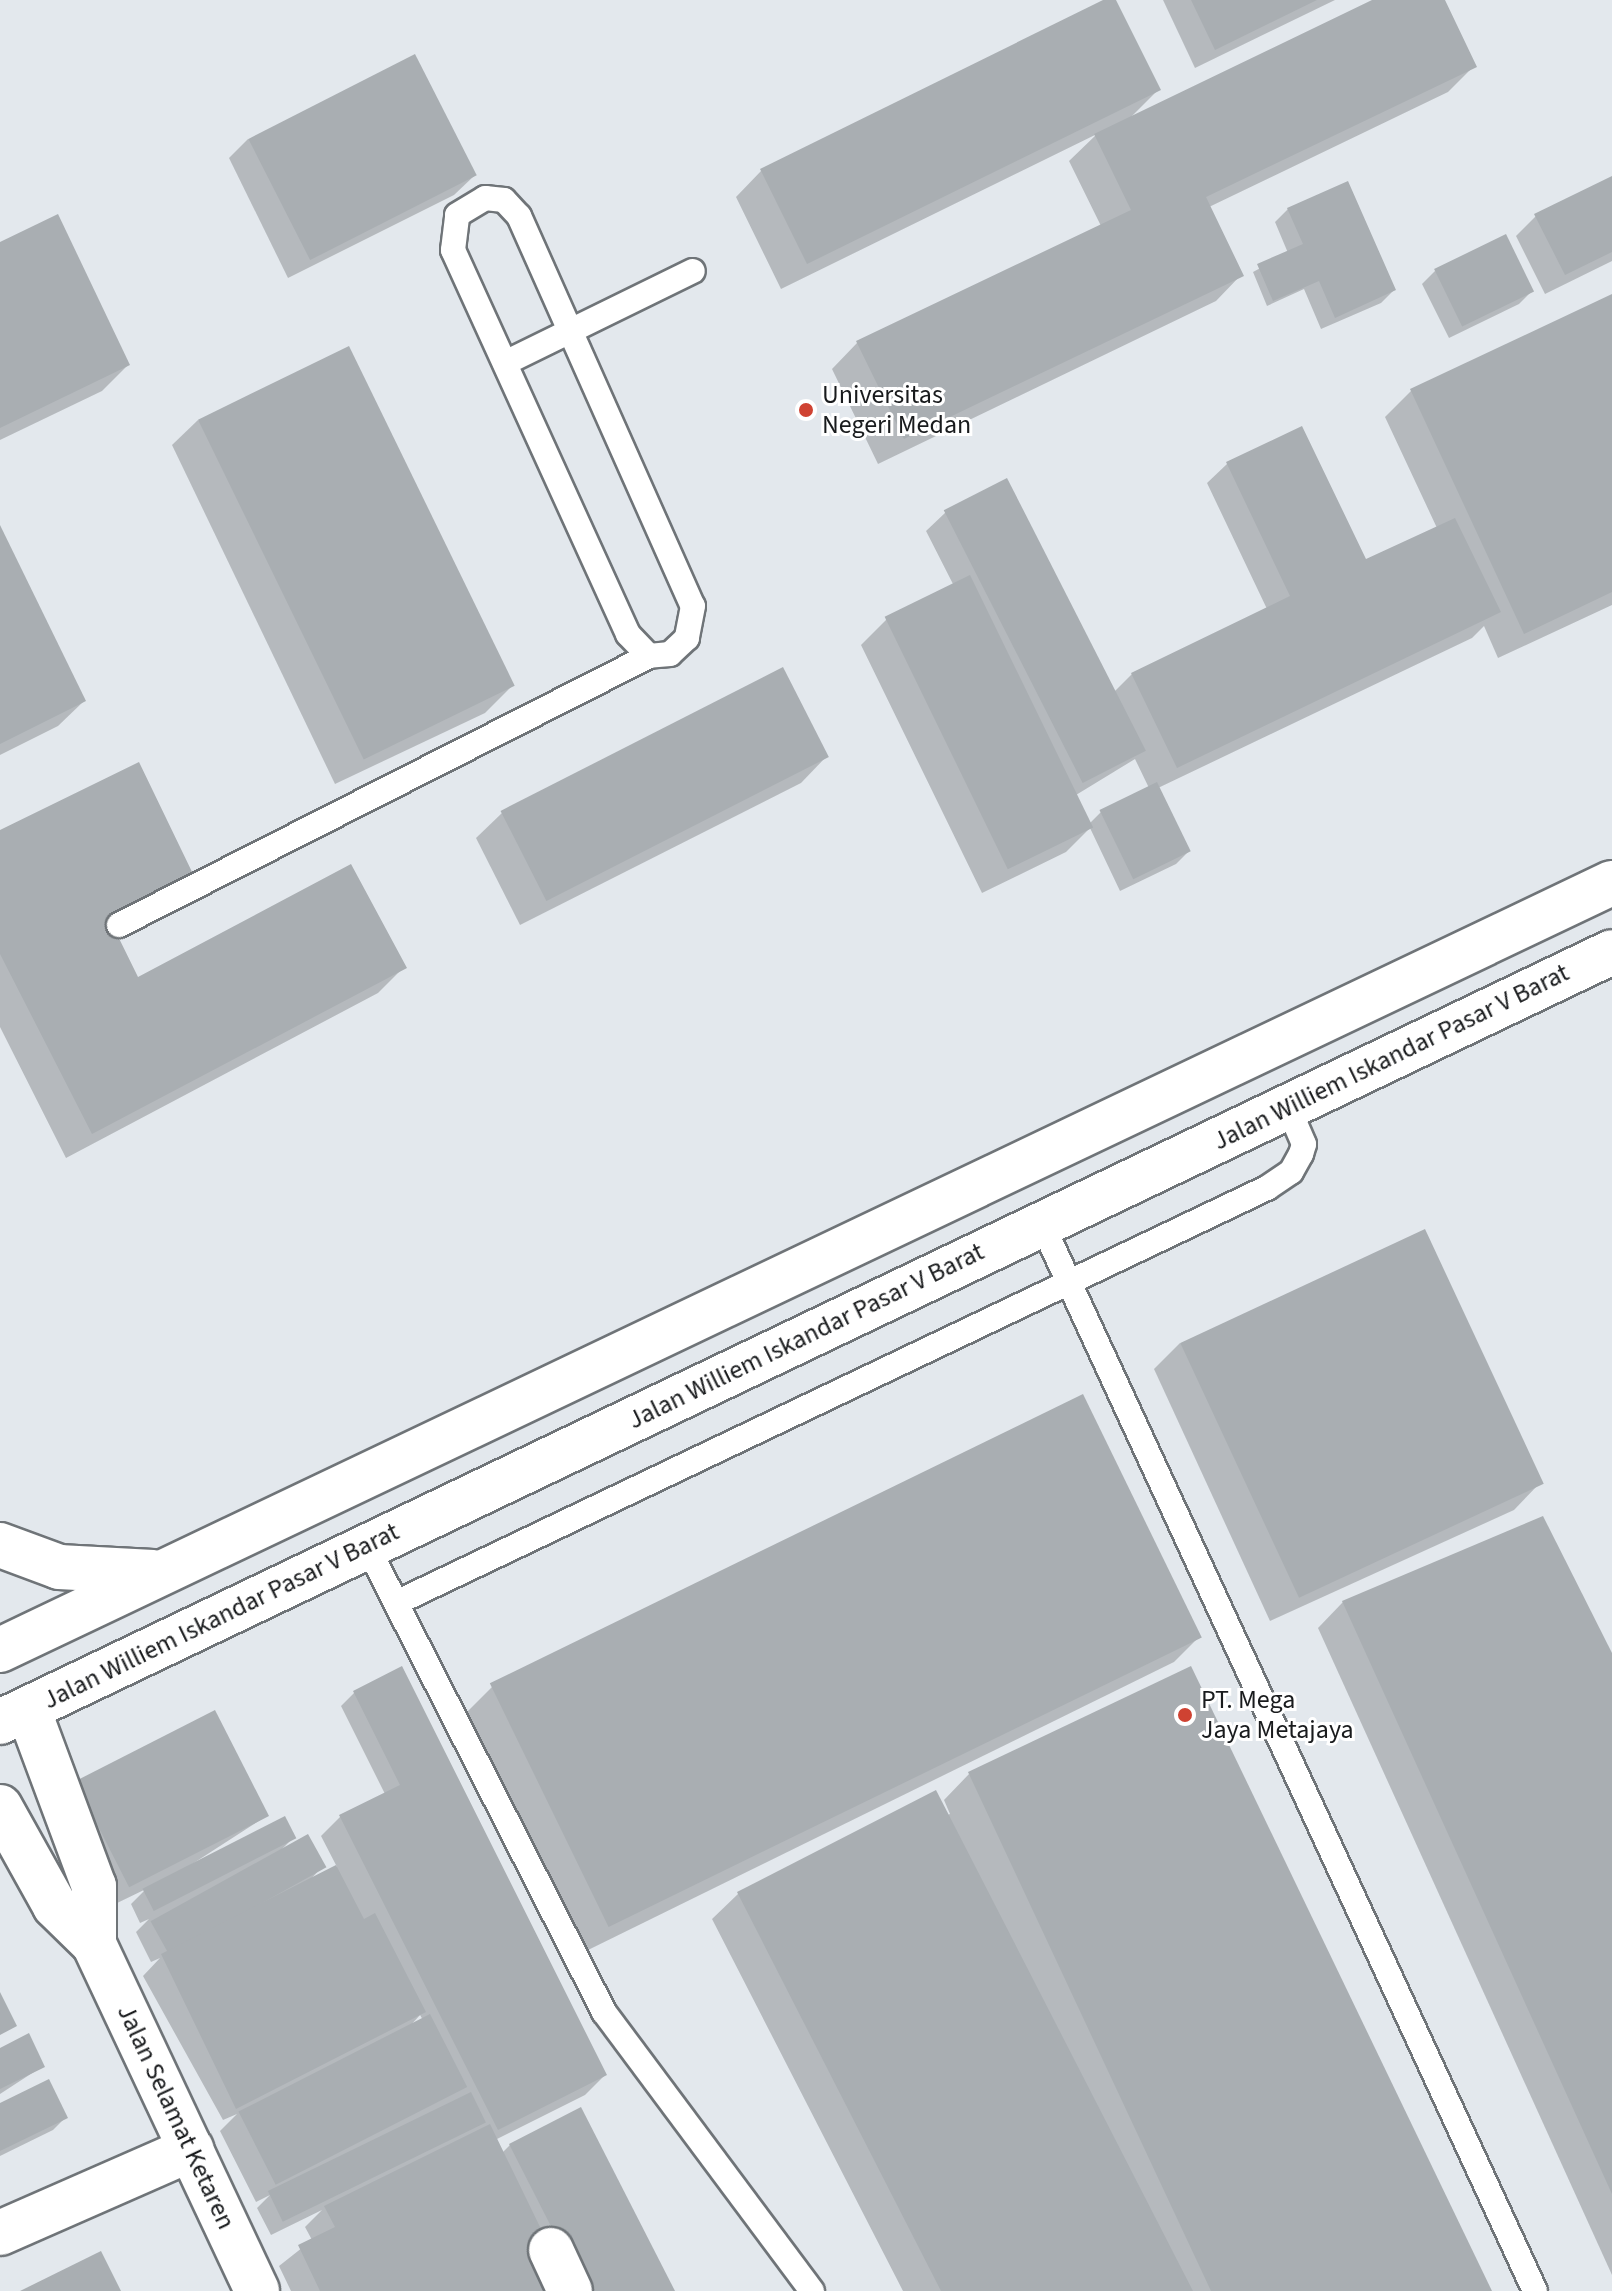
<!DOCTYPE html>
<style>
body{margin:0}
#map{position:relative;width:1612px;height:2291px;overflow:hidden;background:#e3e8ed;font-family:"Source Sans 3",sans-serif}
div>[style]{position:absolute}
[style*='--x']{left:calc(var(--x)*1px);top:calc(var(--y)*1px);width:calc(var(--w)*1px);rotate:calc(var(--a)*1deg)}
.shadow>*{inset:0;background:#0003}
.building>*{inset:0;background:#a9aeb2;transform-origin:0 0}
.roads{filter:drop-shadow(2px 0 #6f7478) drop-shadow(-2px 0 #6f7478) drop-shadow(0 2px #6f7478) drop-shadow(0 -2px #6f7478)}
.lane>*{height:24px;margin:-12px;padding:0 12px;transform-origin:12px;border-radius:12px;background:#fff}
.street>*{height:44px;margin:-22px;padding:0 22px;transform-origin:22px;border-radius:22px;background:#fff}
.secondary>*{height:44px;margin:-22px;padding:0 22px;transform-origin:22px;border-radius:22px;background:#fff}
.dots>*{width:22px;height:22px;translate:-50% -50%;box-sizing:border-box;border:4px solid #fff;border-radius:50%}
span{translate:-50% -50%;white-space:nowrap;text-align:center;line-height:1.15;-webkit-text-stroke:6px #fff;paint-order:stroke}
.poi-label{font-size:26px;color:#191b1d}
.left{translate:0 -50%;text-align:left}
.street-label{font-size:26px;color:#191b1d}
</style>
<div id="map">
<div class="shadow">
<div style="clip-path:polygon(1108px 0,1114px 0,1158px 90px,1130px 118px,1377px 0,1443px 0,1474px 66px,1448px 92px,1209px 207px,1241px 275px,1216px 301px,878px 464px,832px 369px,857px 343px,1101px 226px,1069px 161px,1097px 134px,781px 289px,736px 197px,761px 171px)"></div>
<div style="clip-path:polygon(1163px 0,1335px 0,1195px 68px)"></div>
<div style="clip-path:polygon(248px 139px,474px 176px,454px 195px,288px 278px,229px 158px)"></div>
<div style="clip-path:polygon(1612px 178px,1612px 261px,1545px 294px,1516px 236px,1536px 216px)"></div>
<div style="clip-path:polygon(1288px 209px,1394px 290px,1381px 303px,1321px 329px,1304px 289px,1267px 306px,1253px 272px,1288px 253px,1275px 222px)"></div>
<div style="clip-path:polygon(0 244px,128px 365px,102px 391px,0 440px)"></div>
<div style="clip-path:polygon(1435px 271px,1532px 291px,1519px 304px,1449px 338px,1422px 284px)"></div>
<div style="clip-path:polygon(evenodd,1612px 297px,1612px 605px,1498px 658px,1484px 626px,1472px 638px,1158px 788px,1189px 851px,1176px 864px,1120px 891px,1090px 828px,1066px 852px,982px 893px,861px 645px,887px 619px,954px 586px,926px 531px,946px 512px,1114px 692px,1132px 674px,1267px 609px,1207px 483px,1227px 464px,1301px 428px,1357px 566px,1437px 528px,1385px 417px,1411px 391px,1612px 297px,1135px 759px,1149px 788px,1101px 812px,1090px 823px,1076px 795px,1135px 759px)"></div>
<div style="clip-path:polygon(198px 420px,511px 687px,485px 713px,335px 784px,172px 445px)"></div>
<div style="clip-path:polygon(0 530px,84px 701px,58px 726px,0 755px)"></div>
<div style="clip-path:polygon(782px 670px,826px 757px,801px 783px,520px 925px,476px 838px,502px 813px)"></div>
<div style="clip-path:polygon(0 832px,192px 875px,111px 928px,137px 979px,404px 967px,378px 993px,66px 1158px,0 1027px)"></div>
<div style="clip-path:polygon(1180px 1343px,1539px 1484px,1514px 1510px,1270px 1621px,1154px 1369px)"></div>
<div style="clip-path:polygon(1343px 1602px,1612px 1658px,1612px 2275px,1318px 1628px)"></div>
<div style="clip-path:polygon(1200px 1636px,1174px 1662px,584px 1952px,466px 1713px,492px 1687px)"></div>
<div style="clip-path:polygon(evenodd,401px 1669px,605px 2075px,585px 2095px,495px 2140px,502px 2153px,510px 2145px,673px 2291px,291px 2291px,279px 2266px,312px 2240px,305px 2227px,322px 2210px,271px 2235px,257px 2208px,270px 2195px,256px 2202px,220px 2131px,237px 2114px,223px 2120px,143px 1976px,160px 1958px,151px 1962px,136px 1932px,149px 1919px,140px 1923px,131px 1904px,146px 1889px,111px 1906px,77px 1784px,268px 1815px,186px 1868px,294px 1837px,282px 1849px,323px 1866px,309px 1881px,337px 1867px,321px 1836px,341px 1816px,385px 1794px,341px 1706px,354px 1693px,401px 1669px,420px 2015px,423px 2020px,410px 2026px,420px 2015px)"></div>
<div style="clip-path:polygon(969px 1774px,1490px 2291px,903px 2291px,712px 1919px,738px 1894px,950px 1814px,944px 1800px)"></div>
<div style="clip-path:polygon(0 2050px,43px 2066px,0 2094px)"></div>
<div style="clip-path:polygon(0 2105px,66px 2117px,53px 2130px,0 2156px)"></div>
</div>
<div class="building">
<div style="clip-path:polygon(1103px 0,1116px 0,1161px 90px,807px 264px,760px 169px)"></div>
<div style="clip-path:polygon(1191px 0,1317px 0,1215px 50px)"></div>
<div style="clip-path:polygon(1372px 0,1445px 0,1477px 67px,1206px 197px,1244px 276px,904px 439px,856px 341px,1131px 210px,1094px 134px)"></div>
<div style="left:415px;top:54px;width:136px;height:187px;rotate:63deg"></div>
<div style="clip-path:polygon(1612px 176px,1612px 252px,1565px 275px,1534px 214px)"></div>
<div style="clip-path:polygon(1348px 181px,1396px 290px,1335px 318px,1319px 281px,1273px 301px,1257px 264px,1303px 244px,1287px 208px)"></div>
<div style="clip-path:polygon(58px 214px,130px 365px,0 428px,0 242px)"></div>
<div style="left:1506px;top:234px;width:64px;height:80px;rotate:64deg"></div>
<div style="clip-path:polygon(1612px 294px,1612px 592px,1524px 634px,1410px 389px)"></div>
<div style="left:349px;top:346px;width:378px;height:168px;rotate:64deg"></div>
<div style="clip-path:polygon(1302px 426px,1366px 559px,1455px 518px,1501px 612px,1177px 768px,1131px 673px,1290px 596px,1226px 462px)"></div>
<div style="left:1007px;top:478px;width:306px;height:71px;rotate:63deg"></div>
<div style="clip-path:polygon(0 525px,86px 701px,0 744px)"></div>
<div style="left:970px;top:575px;width:281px;height:95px;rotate:64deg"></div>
<div style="left:783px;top:667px;width:101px;height:317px;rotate:63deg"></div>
<div style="clip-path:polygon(139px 762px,194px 876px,109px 918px,138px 977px,351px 864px,407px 968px,92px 1134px,0 954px,0 830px)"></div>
<div style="left:1157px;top:782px;width:77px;height:64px;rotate:64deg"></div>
<div style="left:1425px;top:1229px;width:281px;height:270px;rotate:65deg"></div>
<div style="left:1083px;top:1394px;width:271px;height:660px;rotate:64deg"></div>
<div style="clip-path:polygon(1543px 1516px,1612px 1653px,1612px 2194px,1342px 1601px)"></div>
<div style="clip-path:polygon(402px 1666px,607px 2075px,498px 2130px,339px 1815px,400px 1785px,353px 1691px)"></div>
<div style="clip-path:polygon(1191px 1666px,1492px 2291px,1211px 2291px,968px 1772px)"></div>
<div style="left:215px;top:1710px;width:119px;height:157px;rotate:63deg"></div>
<div style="clip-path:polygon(936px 1790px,1193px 2291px,941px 2291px,737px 1892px)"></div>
<div style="left:285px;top:1816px;width:25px;height:160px;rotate:63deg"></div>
<div style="left:308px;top:1834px;width:38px;height:180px;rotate:61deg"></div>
<div style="clip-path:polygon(336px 1865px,364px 1919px,375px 1913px,426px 2012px,236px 2109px,161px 1954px)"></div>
<div style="clip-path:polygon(0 1992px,17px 2026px,0 2035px)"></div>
<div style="left:430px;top:2014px;width:82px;height:215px;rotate:63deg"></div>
<div style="clip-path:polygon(29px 2033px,45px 2067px,0 2089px,0 2048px)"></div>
<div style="clip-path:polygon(49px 2079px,68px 2118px,0 2151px,0 2103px)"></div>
<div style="left:471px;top:2092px;width:34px;height:226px;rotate:64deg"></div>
<div style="clip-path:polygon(581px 2107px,675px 2291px,584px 2291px,509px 2144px)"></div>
<div style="clip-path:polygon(490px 2124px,541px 2229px,532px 2234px,560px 2291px,320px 2291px,298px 2245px,335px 2227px,324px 2206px)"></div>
<div style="clip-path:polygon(101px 2251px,121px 2291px,20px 2291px)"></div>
</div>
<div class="roads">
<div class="lane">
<div style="--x:485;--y:198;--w:19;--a:6"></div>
<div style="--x:504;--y:200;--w:22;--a:47"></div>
<div style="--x:519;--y:216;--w:427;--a:66"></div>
<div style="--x:693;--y:606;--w:33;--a:101"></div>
<div style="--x:687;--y:638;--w:23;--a:137"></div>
<div style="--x:670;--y:654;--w:21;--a:175"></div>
<div style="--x:649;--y:656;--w:30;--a:-134"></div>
<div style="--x:628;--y:634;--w:422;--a:-114.5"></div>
<div style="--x:453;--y:250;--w:35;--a:-83"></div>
<div style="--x:457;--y:215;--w:33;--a:-31"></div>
<div style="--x:505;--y:363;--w:209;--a:-26.1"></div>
<div style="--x:119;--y:925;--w:594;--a:-26.91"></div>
<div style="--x:1042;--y:1224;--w:1175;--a:65.2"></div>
<div style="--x:367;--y:1546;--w:523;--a:63.04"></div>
<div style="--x:604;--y:2012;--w:348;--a:53.3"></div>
<div style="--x:396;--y:1603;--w:965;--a:-25.48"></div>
<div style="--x:1267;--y:1188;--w:29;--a:-34"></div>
<div style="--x:1291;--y:1172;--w:21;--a:-61"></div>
<div style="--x:1301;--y:1154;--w:10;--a:-73"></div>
<div style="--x:1304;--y:1144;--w:40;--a:-113.4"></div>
</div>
<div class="street">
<div style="--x:0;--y:2233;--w:209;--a:-23.7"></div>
<div style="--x:551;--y:2250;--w:45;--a:65.1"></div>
</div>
<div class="secondary">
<div style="--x:0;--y:1545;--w:63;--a:20.4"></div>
<div style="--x:59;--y:1567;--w:94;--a:3"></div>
<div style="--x:0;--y:1650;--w:1785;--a:-25.45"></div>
<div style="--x:28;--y:1709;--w:189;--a:69.6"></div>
<div style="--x:94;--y:1886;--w:58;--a:90"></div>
<div style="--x:0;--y:1722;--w:1786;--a:-25.53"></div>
<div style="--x:0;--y:1807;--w:113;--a:60.9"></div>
<div style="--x:55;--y:1906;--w:54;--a:44.3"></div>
<div style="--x:94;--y:1944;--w:383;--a:64.8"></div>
</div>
</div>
<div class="dots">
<div style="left:806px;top:410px;background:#cf4232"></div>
<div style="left:1185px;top:1715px;background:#cf4232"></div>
</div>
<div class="poi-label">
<span class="left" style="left:822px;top:410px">Universitas<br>Negeri Medan</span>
<span class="left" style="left:1201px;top:1715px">PT. Mega<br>Jaya Metajaya</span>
</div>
<div class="street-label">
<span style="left:1391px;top:1057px;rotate:-26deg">Jalan Williem Iskandar Pasar V Barat</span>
<span style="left:806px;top:1336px;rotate:-26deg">Jalan Williem Iskandar Pasar V Barat</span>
<span style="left:221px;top:1616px;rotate:-26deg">Jalan Williem Iskandar Pasar V Barat</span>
<span style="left:176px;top:2117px;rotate:65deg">Jalan Selamat Ketaren</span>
</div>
</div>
